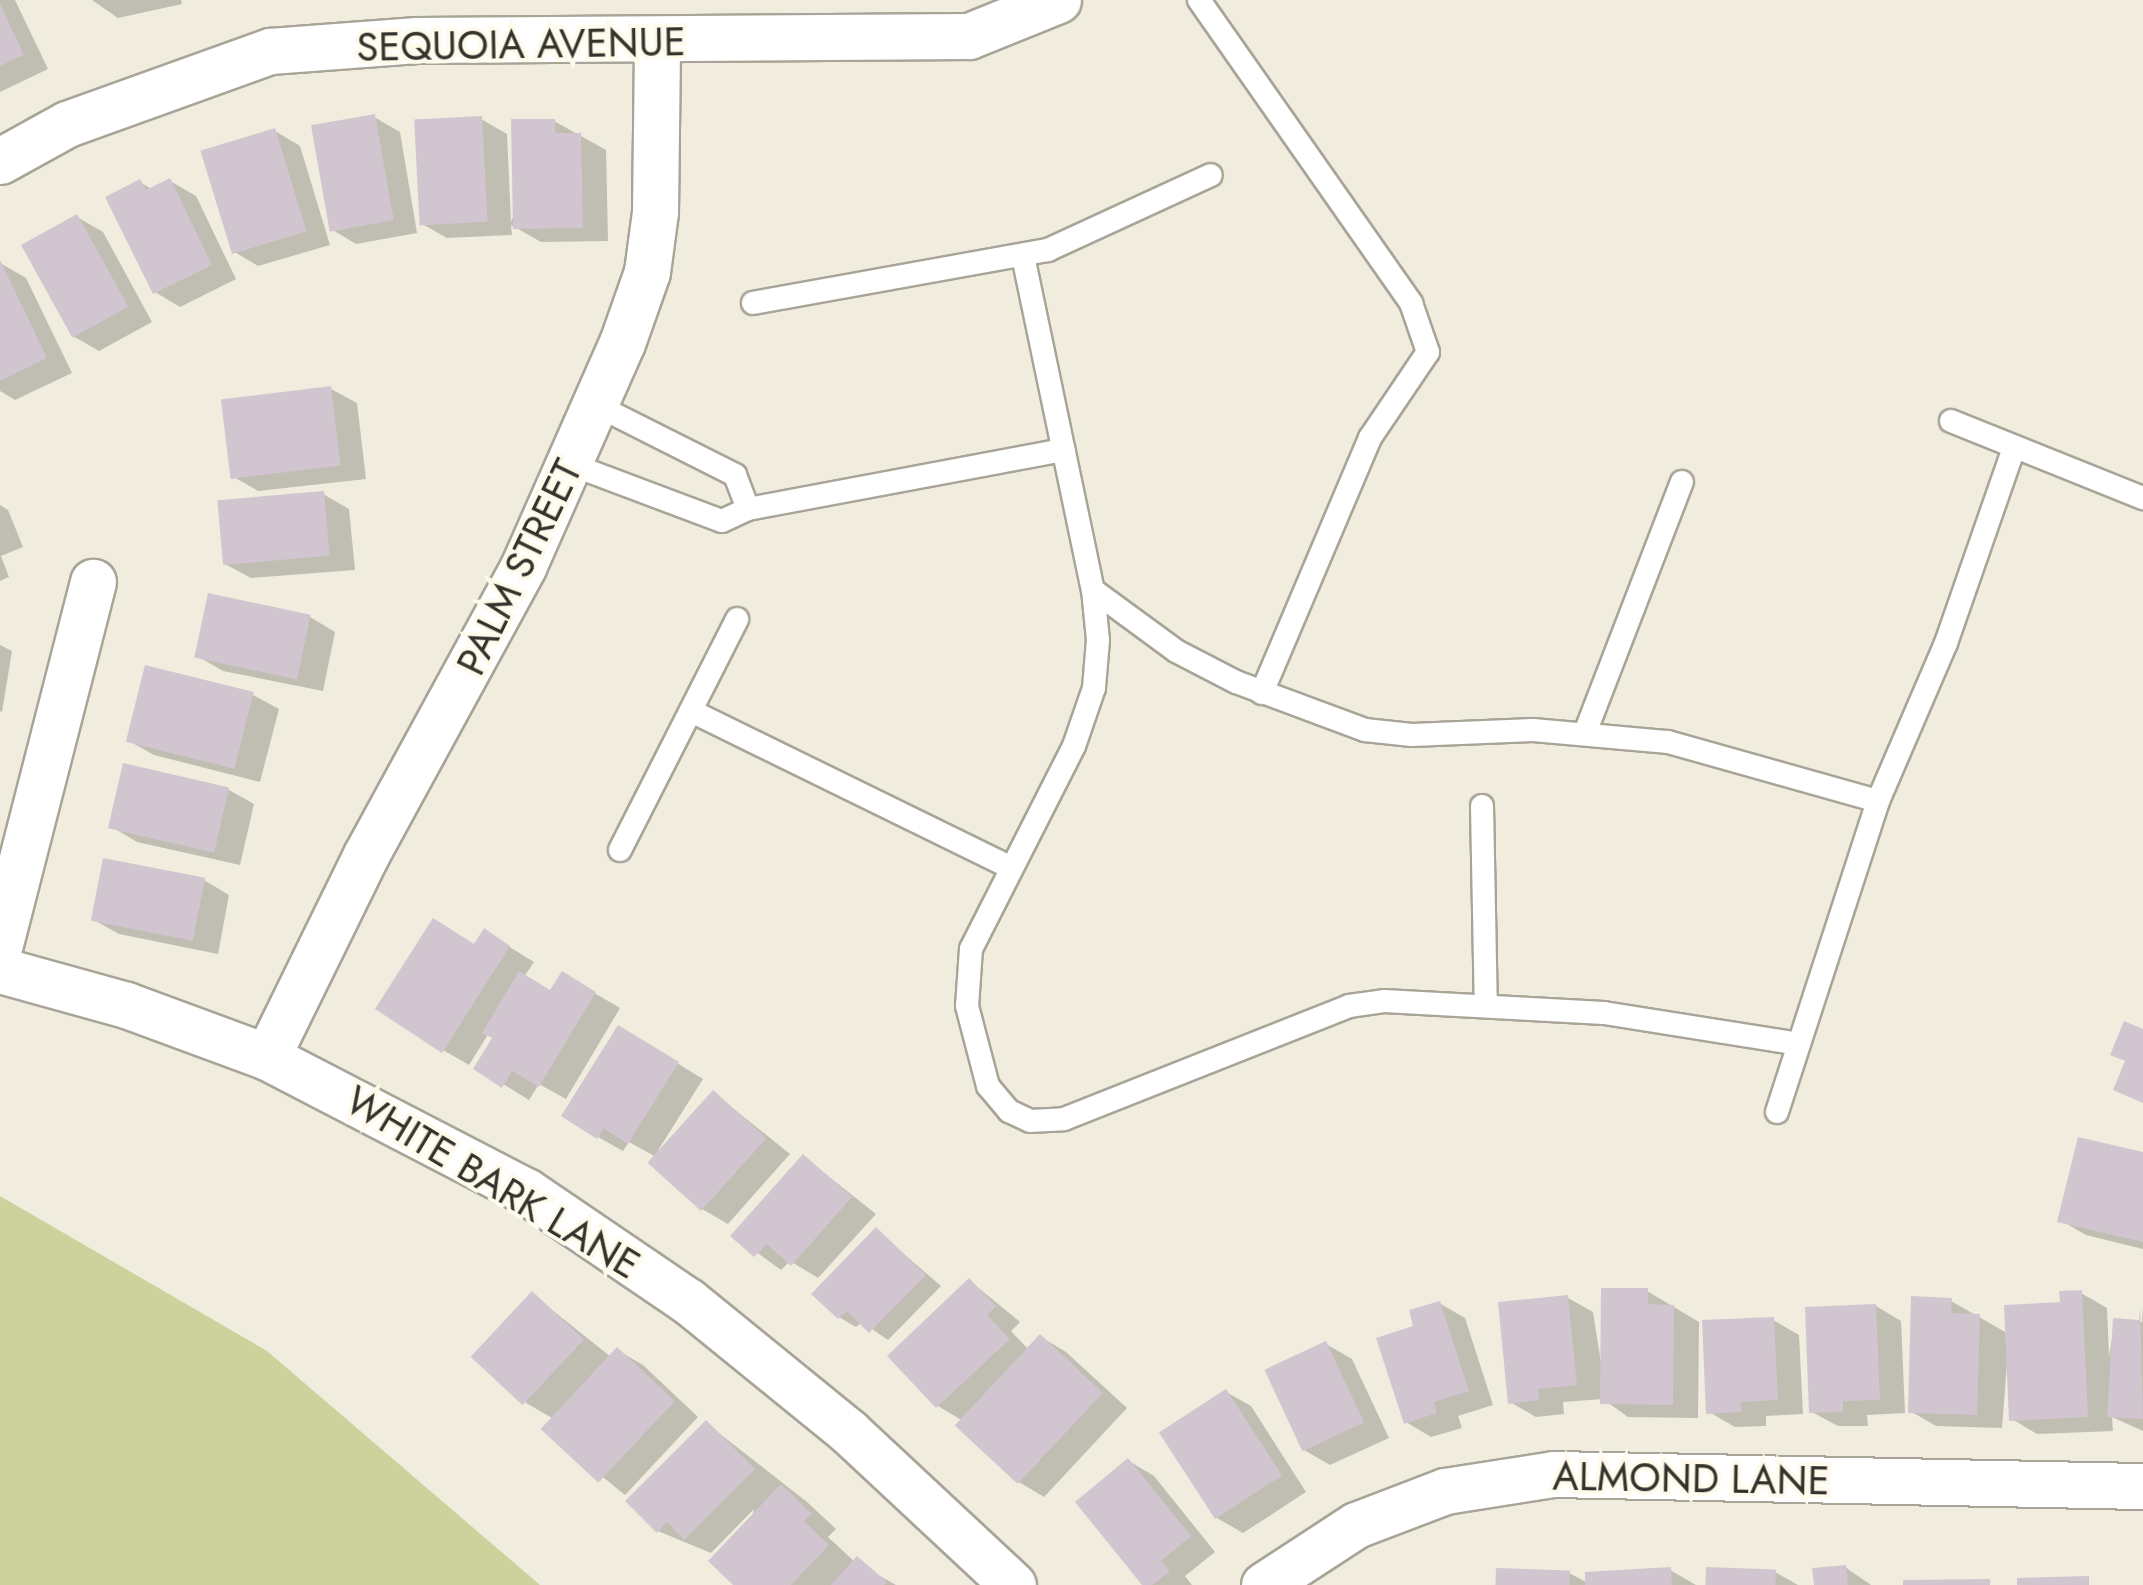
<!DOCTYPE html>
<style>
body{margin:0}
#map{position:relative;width:2143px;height:1585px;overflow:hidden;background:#f0eddf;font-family:Jost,sans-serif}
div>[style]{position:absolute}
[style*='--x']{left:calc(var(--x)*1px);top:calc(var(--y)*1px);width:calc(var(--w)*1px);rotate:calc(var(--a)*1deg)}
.green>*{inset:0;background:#cbd29b}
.shadow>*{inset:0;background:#0003}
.building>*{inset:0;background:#d1c5d0;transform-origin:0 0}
.roads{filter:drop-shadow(2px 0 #a8a497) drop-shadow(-2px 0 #a8a497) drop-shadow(0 2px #a8a497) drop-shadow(0 -2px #a8a497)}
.service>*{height:22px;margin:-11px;padding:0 11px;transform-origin:11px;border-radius:11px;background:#fff}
.minor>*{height:45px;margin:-22.5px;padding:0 22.5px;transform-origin:22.5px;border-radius:22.5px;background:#fff}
span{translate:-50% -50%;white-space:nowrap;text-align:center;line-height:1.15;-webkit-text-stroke:8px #fefaec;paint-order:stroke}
.street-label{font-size:40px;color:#34322d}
</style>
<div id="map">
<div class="green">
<div style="clip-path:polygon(0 1196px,267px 1351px,540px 1585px,0 1585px)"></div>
</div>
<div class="shadow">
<div style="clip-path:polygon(0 0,15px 0,48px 69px,0 92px)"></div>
<div style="clip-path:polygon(92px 0,181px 0,182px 4px,118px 18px)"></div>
<div style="clip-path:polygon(374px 117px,400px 132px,417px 233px,356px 244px,331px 229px)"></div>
<div style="clip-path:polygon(481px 119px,507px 134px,511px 222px,554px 121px,606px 150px,608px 241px,541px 242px,511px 225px,512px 235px,447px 238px,422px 224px)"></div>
<div style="clip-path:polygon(275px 131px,300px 146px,330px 245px,258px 266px,233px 251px)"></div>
<div style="clip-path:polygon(170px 181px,196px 196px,236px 279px,180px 307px,155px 292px,140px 182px,153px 190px)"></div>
<div style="clip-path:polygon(77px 217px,103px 232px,152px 322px,99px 351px,73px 336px)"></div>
<div style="clip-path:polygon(0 263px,26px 278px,72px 373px,15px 400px,0 391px)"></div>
<div style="clip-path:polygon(331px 389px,357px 403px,366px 479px,258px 491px,232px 476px)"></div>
<div style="clip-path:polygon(323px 494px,349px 509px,355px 570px,251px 578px,225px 564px)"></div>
<div style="clip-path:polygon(0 505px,8px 510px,23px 547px,1px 556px,9px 577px,0 581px)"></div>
<div style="clip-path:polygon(310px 617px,335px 632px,323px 691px,223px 671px,197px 656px)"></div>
<div style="clip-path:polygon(0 645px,12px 651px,2px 712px,0 711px)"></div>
<div style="clip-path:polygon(253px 695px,279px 709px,260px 782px,154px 755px,129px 741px)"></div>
<div style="clip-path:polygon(125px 766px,229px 790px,254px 804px,240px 865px,137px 842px,112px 827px)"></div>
<div style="clip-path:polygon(204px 880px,229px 895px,218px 954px,119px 934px,94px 920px)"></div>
<div style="clip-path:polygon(485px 932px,534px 962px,524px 977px,551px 993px,562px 974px,620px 1008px,566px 1099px,539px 1084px,529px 1100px,477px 1068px,495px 1037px,489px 1033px,469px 1065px,443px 1050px)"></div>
<div style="clip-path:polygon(644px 1043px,703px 1079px,657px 1152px,714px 1093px,790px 1154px,728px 1224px,702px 1209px,656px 1157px,629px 1142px,623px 1151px,598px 1137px)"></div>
<div style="clip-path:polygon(2143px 1155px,2143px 1249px,2086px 1235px,2060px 1220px)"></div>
<div style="clip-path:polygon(804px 1157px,876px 1214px,818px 1278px,790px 1261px,781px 1270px,733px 1235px)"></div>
<div style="clip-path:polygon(876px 1230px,941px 1286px,888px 1340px,862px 1322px,856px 1327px,839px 1317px)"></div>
<div style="clip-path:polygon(970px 1281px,1020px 1322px,1011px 1331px,1029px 1350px,1041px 1337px,1066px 1352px,1127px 1408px,1044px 1497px,1019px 1482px,959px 1425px,963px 1421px,938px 1406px)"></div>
<div style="clip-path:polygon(1647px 1291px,1699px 1322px,1698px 1418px,1628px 1417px,1603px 1399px,1563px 1402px,1564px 1414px,1536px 1417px,1510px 1402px,1568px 1298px,1593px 1312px,1603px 1375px)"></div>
<div style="clip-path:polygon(2081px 1293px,2107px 1308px,2109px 1357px,2115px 1321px,2142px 1322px,2143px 1307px,2143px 1431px,2112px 1417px,2113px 1431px,2037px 1434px,2012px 1419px,2008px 1350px,2002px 1428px,1936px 1426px,1910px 1411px,1951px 1301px,2007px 1333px)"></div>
<div style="clip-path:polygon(532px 1294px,611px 1357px,617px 1350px,643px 1365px,698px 1417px,625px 1495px,544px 1429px,554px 1419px,526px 1403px)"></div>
<div style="clip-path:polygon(1439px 1303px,1465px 1318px,1493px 1405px,1458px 1416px,1462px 1428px,1431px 1437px,1406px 1422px,1417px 1327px)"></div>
<div style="clip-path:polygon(1876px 1306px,1901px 1321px,1905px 1413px,1867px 1415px,1868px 1426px,1838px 1426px,1812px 1412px)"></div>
<div style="clip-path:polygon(1773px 1320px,1799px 1335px,1803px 1414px,1766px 1416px,1766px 1426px,1735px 1427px,1709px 1412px)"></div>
<div style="clip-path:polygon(1326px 1344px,1352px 1359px,1389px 1438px,1330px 1465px,1304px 1450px)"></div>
<div style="clip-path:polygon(1226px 1392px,1251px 1406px,1306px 1492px,1243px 1533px,1217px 1518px)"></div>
<div style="clip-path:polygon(706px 1423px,807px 1502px,836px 1529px,828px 1537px,855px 1562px,896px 1585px,737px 1585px,754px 1509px,711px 1553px,658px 1531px)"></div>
<div style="clip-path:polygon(1129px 1461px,1154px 1476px,1215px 1552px,1185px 1576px,1192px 1585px,1145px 1585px)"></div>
<div style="clip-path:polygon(1845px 1567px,1871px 1585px,1816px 1585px)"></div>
<div style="clip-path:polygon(1670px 1570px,1696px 1585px,1498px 1585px,1569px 1573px,1588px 1583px)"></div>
<div style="clip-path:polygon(1775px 1572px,1798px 1585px,1708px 1585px)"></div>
</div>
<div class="building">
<div style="clip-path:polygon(0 4px,24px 55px,0 66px)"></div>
<div style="left:375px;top:114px;width:108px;height:65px;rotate:80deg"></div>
<div style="left:482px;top:116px;width:106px;height:68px;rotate:87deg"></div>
<div style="clip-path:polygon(511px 119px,555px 119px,555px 133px,581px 133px,583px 228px,513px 229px)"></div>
<div style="left:275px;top:128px;width:108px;height:78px;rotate:73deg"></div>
<div style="clip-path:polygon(170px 178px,212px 265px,153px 294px,105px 197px,140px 179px,146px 190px)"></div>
<div style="left:77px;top:214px;width:106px;height:64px;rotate:61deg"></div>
<div style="clip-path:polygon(0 260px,47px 358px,0 381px)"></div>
<div style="left:331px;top:386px;width:80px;height:111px;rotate:83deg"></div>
<div style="left:324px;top:491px;width:65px;height:107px;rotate:85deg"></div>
<div style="left:208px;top:593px;width:105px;height:66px;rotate:12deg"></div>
<div style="left:145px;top:665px;width:112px;height:79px;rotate:14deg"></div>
<div style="left:123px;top:763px;width:109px;height:67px;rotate:13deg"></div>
<div style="left:103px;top:858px;width:104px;height:64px;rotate:11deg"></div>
<div style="clip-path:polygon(433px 918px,474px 944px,484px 928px,510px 946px,442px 1053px,375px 1009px)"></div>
<div style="clip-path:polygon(519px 971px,550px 990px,562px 971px,596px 992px,539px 1087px,512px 1071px,502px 1088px,473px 1069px,492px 1038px,482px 1033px)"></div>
<div style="clip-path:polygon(2124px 1021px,2143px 1029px,2143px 1103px,2113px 1090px,2125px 1061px,2110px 1055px)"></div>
<div style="clip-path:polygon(618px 1025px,679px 1062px,628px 1144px,603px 1128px,597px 1139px,561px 1116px)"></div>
<div style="left:713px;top:1090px;width:72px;height:98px;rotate:42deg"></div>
<div style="clip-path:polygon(2078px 1137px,2143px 1152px,2143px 1242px,2057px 1222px)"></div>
<div style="clip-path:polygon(803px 1154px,852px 1197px,791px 1266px,767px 1244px,754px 1257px,730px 1236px)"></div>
<div style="clip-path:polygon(876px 1227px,926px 1275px,869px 1333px,847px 1311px,838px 1319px,811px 1294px)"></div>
<div style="clip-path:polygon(969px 1278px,996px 1306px,987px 1315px,1010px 1339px,936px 1408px,887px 1356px)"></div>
<div style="clip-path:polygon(1601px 1288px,1648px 1288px,1648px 1304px,1674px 1305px,1673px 1405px,1600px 1404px)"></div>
<div style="clip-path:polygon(2082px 1290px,2088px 1417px,2009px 1421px,2004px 1305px,2060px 1302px,2059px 1291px)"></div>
<div style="left:532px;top:1291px;width:71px;height:90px;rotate:43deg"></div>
<div style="clip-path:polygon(1568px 1295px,1577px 1385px,1538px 1389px,1539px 1400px,1508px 1404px,1498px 1302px)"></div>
<div style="clip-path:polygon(1911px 1296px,1952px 1298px,1951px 1313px,1980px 1314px,1977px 1415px,1908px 1413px)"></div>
<div style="clip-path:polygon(1440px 1301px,1469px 1391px,1434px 1402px,1437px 1413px,1404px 1424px,1376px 1338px,1413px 1326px,1409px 1310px)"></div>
<div style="clip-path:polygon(1876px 1304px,1880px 1400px,1843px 1401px,1843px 1412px,1809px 1413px,1805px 1307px)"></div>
<div style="clip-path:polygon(2140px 1306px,2143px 1419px,2107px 1417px,2113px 1318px,2139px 1320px)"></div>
<div style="clip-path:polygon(1774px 1317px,1778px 1400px,1741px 1402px,1741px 1412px,1706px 1414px,1702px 1320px)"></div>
<div style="left:1040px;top:1334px;width:86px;height:125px;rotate:43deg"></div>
<div style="left:1326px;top:1341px;width:90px;height:68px;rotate:65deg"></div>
<div style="left:617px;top:1347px;width:79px;height:112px;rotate:43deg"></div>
<div style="left:1226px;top:1389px;width:103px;height:80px;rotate:57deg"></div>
<div style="clip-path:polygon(706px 1420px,755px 1469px,684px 1540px,667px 1522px,657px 1533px,625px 1501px)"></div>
<div style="clip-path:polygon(1128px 1458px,1191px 1536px,1161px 1561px,1170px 1571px,1152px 1585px,1142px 1585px,1075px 1502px)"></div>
<div style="clip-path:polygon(781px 1484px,812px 1514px,804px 1521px,829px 1545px,791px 1585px,733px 1585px,708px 1561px)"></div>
<div style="clip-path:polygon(857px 1556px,887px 1582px,884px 1585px,831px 1585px)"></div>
<div style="clip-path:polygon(1846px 1565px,1848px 1585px,1814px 1585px,1812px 1568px)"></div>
<div style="clip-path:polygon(1671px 1567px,1672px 1585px,1585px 1585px,1585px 1572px)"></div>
<div style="left:1706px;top:1567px;width:70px;height:18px;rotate:2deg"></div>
<div style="left:1496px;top:1568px;width:74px;height:17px;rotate:2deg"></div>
<div style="clip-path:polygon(2089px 1576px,2089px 1585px,2017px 1585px,2017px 1578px)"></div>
<div style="clip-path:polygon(1990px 1579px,1990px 1585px,1903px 1585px,1903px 1580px)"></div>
</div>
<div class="roads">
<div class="service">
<div style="--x:1199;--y:0;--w:370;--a:55"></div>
<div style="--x:1411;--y:303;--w:52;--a:70.9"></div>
<div style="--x:1428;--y:352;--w:104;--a:124"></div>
<div style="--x:1370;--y:438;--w:277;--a:113"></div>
<div style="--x:1023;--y:256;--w:341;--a:78.2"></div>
<div style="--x:1093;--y:590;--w:50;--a:84.3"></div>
<div style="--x:1098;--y:640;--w:48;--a:94.8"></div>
<div style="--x:1094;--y:688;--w:61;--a:109"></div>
<div style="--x:1074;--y:746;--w:228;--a:116.9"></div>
<div style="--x:971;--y:949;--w:57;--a:94"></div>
<div style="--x:967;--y:1006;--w:83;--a:75.3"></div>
<div style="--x:988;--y:1086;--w:33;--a:50"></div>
<div style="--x:1009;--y:1111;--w:23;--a:25"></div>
<div style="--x:1030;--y:1121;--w:34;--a:-3"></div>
<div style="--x:1064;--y:1119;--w:307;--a:-21.6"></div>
<div style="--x:1349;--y:1006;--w:35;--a:-8"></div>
<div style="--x:1384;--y:1001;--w:220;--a:3.1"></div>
<div style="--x:1604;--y:1013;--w:197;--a:9"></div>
<div style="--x:753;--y:303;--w:300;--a:-10.2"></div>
<div style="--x:1048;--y:250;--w:179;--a:-24.7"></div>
<div style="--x:596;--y:405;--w:156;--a:26.7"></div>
<div style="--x:735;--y:475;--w:36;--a:69"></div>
<div style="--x:1951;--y:421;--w:207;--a:21.9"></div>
<div style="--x:570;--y:464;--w:162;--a:20.6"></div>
<div style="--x:722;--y:521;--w:29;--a:-25"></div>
<div style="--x:748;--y:509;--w:321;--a:-10.6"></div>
<div style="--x:1093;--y:590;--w:103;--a:36.3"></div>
<div style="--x:1176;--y:651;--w:68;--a:27.3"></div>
<div style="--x:1236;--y:682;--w:138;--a:20.4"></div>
<div style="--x:1365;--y:730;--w:47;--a:6.1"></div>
<div style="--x:1412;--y:735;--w:121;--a:-2.4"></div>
<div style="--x:1533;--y:730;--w:136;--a:5.1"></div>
<div style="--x:1668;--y:742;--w:218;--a:15.7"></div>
<div style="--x:691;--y:711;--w:356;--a:26.1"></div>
<div style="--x:1585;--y:733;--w:269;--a:-68.9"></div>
<div style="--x:1482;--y:806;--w:200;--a:88.9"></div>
<div style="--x:620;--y:850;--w:259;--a:-63.1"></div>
<div style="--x:1777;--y:1112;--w:327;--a:-72"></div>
<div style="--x:1878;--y:801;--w:172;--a:-66.7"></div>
<div style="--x:1946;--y:643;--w:207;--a:-70.8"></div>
</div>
<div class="minor">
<div style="--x:0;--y:161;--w:77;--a:-28.9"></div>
<div style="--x:67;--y:124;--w:216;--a:-19.8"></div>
<div style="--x:270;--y:51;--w:147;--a:-4.3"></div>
<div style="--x:417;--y:40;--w:552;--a:-0.42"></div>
<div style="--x:969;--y:36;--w:96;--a:-22"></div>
<div style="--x:0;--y:944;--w:374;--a:-75.6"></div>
<div style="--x:0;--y:970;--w:131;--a:15.5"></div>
<div style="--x:126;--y:1005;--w:150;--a:20.2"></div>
<div style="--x:267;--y:1057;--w:292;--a:27.4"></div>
<div style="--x:526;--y:1191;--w:196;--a:34.2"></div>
<div style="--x:688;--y:1301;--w:208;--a:39.1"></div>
<div style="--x:849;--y:1432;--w:224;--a:43"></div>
<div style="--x:267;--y:1057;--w:225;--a:-63.9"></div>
<div style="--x:366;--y:855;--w:328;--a:-61.4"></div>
<div style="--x:523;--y:567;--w:245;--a:-66.2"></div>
<div style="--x:622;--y:343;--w:75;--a:-70.6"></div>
<div style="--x:647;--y:272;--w:61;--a:-82.4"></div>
<div style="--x:655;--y:212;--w:169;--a:-89.3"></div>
<div style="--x:1264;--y:1585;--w:110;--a:-33.1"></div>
<div style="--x:1356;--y:1525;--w:95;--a:-20.9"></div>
<div style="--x:1445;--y:1491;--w:109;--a:-8.9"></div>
<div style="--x:1553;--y:1474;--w:590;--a:1.17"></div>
</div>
</div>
<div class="street-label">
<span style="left:521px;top:44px;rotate:-1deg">SEQUOIA AVENUE</span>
<span style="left:519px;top:567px;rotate:-64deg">PALM STREET</span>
<span style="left:493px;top:1182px;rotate:31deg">WHITE BARK LANE</span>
<span style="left:1691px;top:1478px;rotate:1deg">ALMOND LANE</span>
</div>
</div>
